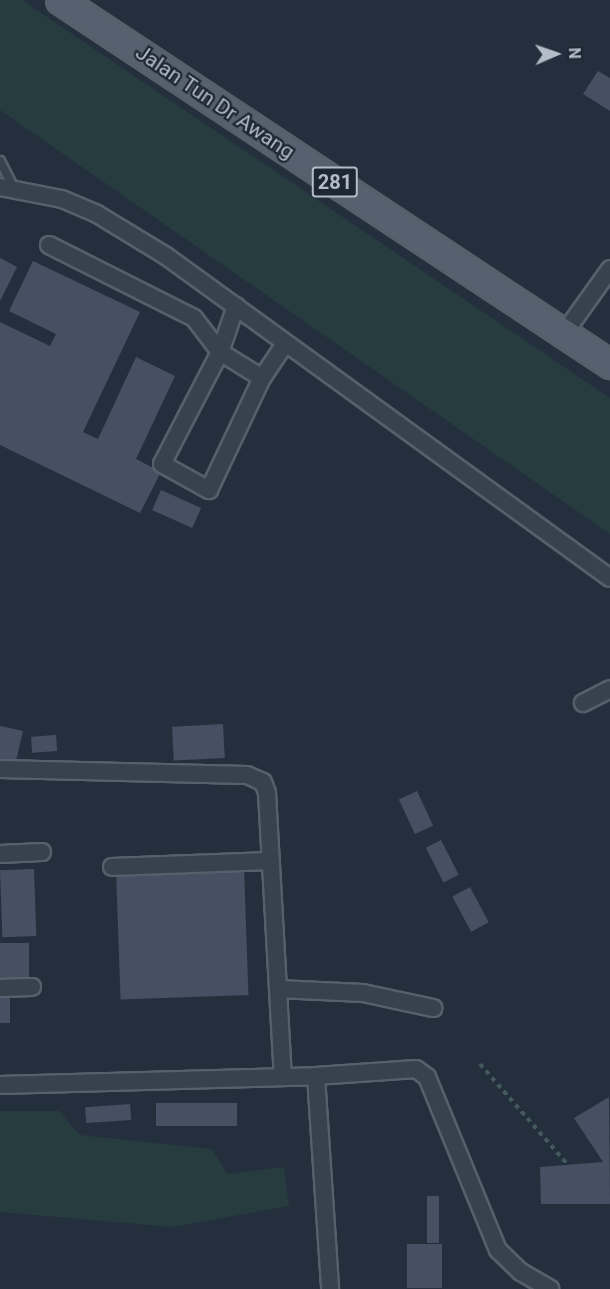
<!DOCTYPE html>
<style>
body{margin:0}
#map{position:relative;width:610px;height:1289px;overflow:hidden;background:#242f3e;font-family:Roboto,sans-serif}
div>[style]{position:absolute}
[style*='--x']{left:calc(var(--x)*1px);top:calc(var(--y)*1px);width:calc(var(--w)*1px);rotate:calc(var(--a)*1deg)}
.green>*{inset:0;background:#263c3f}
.building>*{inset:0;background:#455162;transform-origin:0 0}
.path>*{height:4px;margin-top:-2px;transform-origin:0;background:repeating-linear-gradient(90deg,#44595c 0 4.5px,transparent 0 9px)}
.roads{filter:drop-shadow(2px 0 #565f6c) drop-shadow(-2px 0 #565f6c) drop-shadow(0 2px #565f6c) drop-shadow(0 -2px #565f6c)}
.service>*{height:8px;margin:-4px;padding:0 4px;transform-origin:4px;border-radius:4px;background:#38414e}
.minor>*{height:16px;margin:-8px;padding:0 8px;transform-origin:8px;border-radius:8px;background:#38414e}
.primary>*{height:27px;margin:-13.5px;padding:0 13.5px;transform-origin:13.5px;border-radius:13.5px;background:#56606e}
span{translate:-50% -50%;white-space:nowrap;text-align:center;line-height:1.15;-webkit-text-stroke:4.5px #1d2633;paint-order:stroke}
.shield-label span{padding:2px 4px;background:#1d2633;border:2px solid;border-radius:4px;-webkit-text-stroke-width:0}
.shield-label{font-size:20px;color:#b4bcc9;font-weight:700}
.street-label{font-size:21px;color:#b4bcc9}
.north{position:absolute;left:526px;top:24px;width:60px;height:60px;-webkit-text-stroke:4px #1d2633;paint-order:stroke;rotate:88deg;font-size:16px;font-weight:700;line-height:24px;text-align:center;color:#b4bcc9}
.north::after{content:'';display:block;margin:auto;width:21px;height:27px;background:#b4bcc9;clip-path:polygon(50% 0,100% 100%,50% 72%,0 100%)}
</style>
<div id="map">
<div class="green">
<div style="clip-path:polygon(0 0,22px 0,610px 398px,610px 534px,0 110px)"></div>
<div style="clip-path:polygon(0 1111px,59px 1111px,80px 1135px,211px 1149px,228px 1174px,284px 1167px,289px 1206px,172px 1227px,0 1212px)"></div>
</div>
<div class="building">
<div style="clip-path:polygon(598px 71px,610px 78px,610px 111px,583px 94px)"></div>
<div style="clip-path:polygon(0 258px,17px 267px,0 301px)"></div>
<div style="clip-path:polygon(33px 261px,140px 312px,83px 432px,98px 439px,136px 357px,175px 376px,136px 459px,161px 472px,140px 513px,0 445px,0 322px,50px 346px,56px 334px,9px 311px)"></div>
<div style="left:161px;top:490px;width:44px;height:22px;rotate:24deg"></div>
<div style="left:223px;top:724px;width:34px;height:51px;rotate:87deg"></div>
<div style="clip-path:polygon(0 726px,23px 731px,15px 765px,0 762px)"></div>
<div style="left:56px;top:735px;width:16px;height:25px;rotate:86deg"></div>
<div style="left:417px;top:791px;width:38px;height:20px;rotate:65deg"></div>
<div style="left:441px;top:840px;width:39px;height:17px;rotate:63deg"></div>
<div style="left:244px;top:867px;width:128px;height:128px;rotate:88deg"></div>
<div style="left:34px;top:869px;width:67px;height:34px;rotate:88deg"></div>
<div style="left:470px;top:887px;width:40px;height:20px;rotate:62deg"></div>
<div style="left:29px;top:943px;width:35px;height:29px;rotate:90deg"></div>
<div style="left:0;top:998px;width:10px;height:25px"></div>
<div style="clip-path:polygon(609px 1097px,610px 1204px,541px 1204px,540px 1167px,603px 1162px,574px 1118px)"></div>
<div style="left:237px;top:1103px;width:23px;height:81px;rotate:90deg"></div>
<div style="left:130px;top:1104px;width:16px;height:45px;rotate:86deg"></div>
<div style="left:427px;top:1196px;width:12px;height:47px"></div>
<div style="left:407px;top:1244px;width:35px;height:44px"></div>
</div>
<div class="path">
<div style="--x:480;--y:1064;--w:135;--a:48.9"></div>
</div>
<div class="roads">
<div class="service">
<div style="--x:0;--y:161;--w:29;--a:63"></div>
</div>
<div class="minor">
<div style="--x:0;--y:187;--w:63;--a:11"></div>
<div style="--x:62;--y:199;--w:38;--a:23"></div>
<div style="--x:97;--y:214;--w:81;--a:31.3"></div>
<div style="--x:166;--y:256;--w:548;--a:35.95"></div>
<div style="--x:49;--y:245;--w:162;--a:26.7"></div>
<div style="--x:194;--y:318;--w:43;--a:52.6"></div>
<div style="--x:220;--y:352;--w:49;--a:31.8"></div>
<div style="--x:236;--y:306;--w:49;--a:109.2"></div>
<div style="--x:220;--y:352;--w:126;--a:117.4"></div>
<div style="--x:162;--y:464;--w:54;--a:29"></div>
<div style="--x:209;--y:490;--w:124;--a:-64.7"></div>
<div style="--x:262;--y:378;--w:40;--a:-56"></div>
<div style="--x:563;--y:335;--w:81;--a:-54.5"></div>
<div style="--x:583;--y:703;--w:30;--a:-27"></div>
<div style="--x:0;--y:769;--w:247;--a:1.4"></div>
<div style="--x:247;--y:775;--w:17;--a:24"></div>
<div style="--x:263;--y:782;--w:12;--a:70"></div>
<div style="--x:267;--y:793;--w:283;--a:86.8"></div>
<div style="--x:0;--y:854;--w:42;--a:-2.7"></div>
<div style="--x:112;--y:867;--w:158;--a:-2.2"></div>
<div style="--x:0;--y:988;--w:32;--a:-2"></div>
<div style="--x:278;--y:989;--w:85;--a:2.7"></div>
<div style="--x:363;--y:993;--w:72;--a:12.1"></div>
<div style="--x:316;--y:1076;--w:213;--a:86.2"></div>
<div style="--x:0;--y:1085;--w:316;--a:-1.6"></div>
<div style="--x:316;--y:1076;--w:100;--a:-4"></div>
<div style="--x:416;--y:1069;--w:14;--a:36"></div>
<div style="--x:427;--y:1077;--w:187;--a:67.7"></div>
<div style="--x:498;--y:1250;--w:32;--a:44"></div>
<div style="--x:521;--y:1272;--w:34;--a:30"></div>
</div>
<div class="primary">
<div style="--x:60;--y:0;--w:660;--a:33.5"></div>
</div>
</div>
<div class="shield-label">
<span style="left:335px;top:182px">281</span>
</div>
<div class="street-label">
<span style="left:215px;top:102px;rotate:34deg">Jalan Tun Dr Awang</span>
</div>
<div class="north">N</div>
</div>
